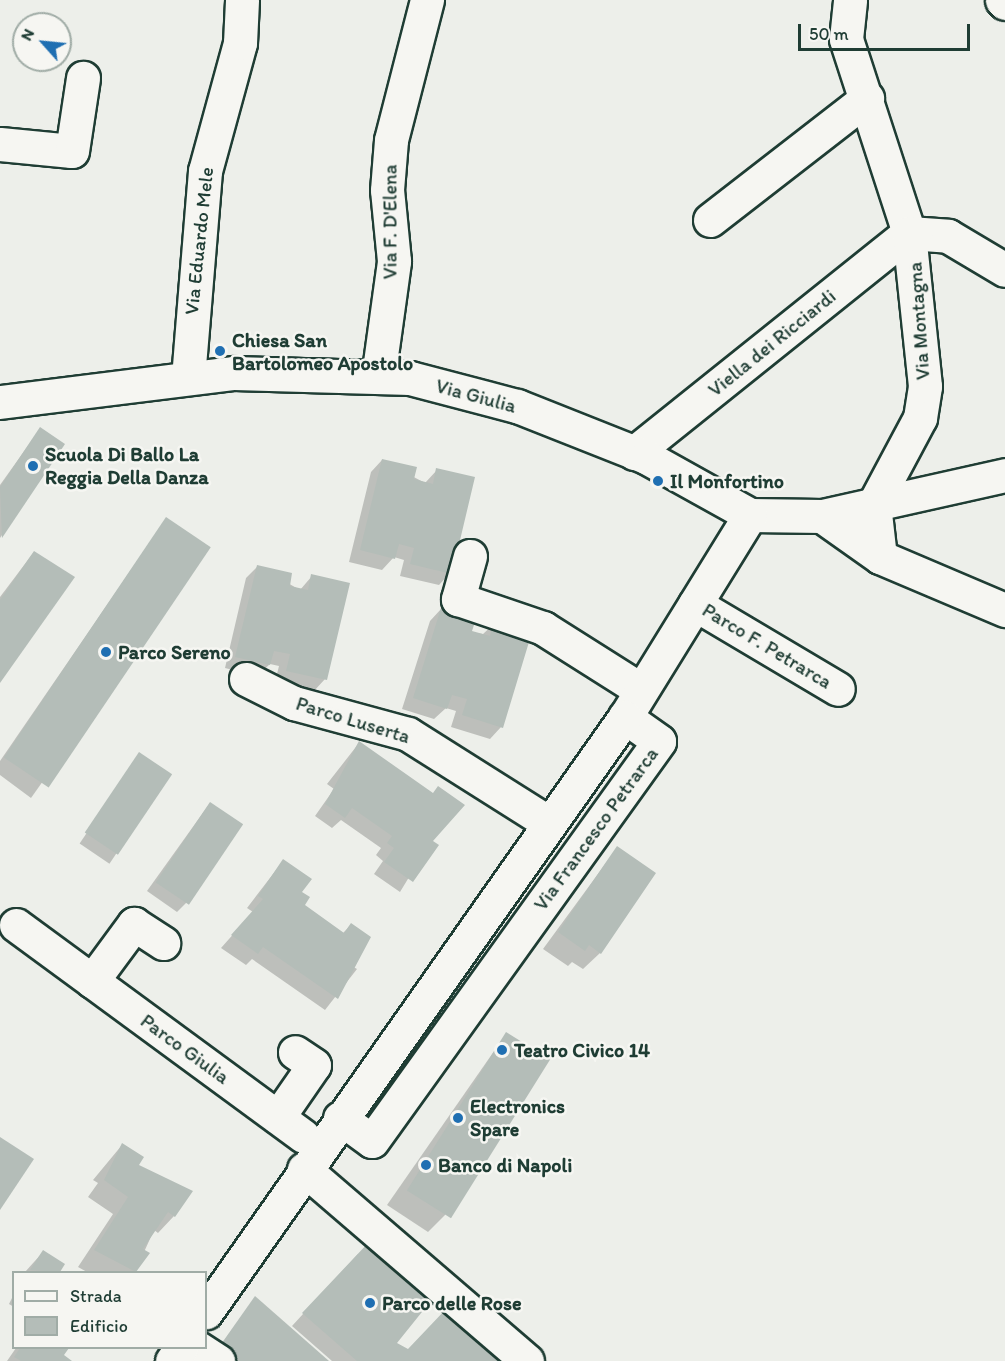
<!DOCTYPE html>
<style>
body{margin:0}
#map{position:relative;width:1005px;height:1361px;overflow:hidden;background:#edefea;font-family:Itim,sans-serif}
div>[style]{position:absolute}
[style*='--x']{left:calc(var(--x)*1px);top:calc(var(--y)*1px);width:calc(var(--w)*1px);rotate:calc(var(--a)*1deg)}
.shadow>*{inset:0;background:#0003;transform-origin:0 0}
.building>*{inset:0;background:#b4bdb8;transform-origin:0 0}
.roads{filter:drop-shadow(2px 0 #1f3d34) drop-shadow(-2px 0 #1f3d34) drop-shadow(0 2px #1f3d34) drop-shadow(0 -2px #1f3d34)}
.minor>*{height:33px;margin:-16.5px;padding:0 16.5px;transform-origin:16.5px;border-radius:16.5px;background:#f6f6f2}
.major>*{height:33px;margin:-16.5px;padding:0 16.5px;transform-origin:16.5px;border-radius:16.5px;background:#f6f6f2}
.highway>*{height:33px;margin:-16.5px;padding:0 16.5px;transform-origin:16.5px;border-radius:16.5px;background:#f6f6f2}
.dots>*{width:16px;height:16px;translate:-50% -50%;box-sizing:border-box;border:3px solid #f6f6f2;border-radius:50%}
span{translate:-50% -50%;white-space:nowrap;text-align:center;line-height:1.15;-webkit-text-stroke:5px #f6f6f2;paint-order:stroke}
.street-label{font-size:20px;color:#1f3d34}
.poi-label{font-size:20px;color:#1f3d34;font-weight:700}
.left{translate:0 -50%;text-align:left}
.legend{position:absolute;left:12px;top:1271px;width:195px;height:78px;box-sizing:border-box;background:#f6f6f2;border:2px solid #a0aca6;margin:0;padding:8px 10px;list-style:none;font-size:18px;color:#1f3d34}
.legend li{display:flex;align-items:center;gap:12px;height:30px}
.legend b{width:30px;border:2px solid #a0aca6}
.north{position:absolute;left:12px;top:12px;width:60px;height:60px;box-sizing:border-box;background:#f6f6f2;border:2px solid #a0aca6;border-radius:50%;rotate:297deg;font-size:16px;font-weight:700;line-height:24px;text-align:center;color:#1f3d34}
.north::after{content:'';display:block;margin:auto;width:21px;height:27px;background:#1f6fb2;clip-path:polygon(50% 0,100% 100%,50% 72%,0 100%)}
.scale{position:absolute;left:798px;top:24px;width:172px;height:27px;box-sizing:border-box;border:3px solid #1f3d34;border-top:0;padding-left:8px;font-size:18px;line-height:21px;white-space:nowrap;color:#1f3d34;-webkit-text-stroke:4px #f6f6f2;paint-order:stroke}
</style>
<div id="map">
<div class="shadow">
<div style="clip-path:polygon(40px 429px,63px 445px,0 538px,0 485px)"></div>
<div style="clip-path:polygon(382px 460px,425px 483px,437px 470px,450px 573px,439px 585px,400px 576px,404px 560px,394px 557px,382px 570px,349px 562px,371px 472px)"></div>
<div style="clip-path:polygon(166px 519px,209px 547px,31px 798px,0 775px,0 761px)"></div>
<div style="clip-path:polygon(34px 552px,0 681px,0 597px)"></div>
<div style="clip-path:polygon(258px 566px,300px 590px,312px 576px,325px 679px,314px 691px,275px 682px,279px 666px,270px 664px,257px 676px,225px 668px,246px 578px)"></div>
<div style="clip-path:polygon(441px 609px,470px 632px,483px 634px,495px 623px,501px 727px,490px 739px,451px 727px,456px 711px,446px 708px,434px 719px,402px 709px,430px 621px)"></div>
<div style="clip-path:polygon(359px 743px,432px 794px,431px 841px,400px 892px,374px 874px,383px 861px,376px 855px,381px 848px,341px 820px,332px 828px,315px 816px,334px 789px,327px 784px)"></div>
<div style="left:140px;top:754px;width:36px;height:108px;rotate:34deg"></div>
<div style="clip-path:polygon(210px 803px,186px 903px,177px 912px,147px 891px)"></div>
<div style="clip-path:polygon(617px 848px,600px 953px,583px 969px,572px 962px,568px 966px,543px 949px)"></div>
<div style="clip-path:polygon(283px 861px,303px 905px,343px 933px,351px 925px,350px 965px,357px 969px,325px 1010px,252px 959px,246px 965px,221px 948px,253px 912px,247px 908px)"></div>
<div style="clip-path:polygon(506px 1034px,445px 1215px,428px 1232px,387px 1205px)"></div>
<div style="clip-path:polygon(122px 1145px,174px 1216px,158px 1233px,154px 1230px,135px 1272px,87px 1272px,78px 1267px,113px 1214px,88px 1197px,98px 1183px,93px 1180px)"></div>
<div style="clip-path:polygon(43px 1252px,63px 1265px,58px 1272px,25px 1272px)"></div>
<div style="clip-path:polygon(358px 1254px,395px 1343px,408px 1351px,507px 1361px,332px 1361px,292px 1326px)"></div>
<div style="clip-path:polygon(14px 1294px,14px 1307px,9px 1304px)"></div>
<div style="clip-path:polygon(255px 1298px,327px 1361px,210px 1360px)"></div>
<div style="clip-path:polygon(16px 1348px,67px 1348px,62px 1356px,68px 1361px,7px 1361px)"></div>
</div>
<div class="building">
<div style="clip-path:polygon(40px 427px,65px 444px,2px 538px,0 487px)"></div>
<div style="clip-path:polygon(382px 459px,417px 467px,414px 479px,433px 484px,436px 468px,475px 477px,452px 574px,410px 564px,414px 548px,399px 544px,395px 559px,360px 550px)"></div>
<div style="left:166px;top:517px;width:54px;height:290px;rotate:34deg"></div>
<div style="clip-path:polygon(34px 551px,75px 577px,0 683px,0 600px)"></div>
<div style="clip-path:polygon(257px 565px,292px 573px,290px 586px,308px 590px,311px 574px,350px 583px,327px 680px,286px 671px,290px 654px,274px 651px,270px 665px,235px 657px)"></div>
<div style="clip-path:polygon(441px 608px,476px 619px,472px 631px,490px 636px,494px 621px,532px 632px,503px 728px,462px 715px,467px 699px,452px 695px,447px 709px,413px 698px)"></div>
<div style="clip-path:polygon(359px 741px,433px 793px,438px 786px,465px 805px,433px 841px,439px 845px,413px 882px,384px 862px,394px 848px,387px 843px,392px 836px,352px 808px,345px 818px,325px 804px)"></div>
<div style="left:139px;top:752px;width:40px;height:97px;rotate:34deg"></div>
<div style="left:210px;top:802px;width:40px;height:97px;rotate:34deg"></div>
<div style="clip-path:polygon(617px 846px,656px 873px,601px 954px,589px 945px,585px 951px,558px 932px)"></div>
<div style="clip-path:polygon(283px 859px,312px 879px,302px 892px,310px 897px,305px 905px,344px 933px,351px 923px,371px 937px,338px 999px,263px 947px,258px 954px,231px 935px,263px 899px,258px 896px)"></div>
<div style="left:506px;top:1032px;width:52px;height:187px;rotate:32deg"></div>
<div style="clip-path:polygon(0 1137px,34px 1159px,0 1210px)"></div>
<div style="clip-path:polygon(122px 1143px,144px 1157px,139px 1165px,193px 1191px,175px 1217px,168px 1212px,143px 1249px,150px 1253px,136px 1272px,94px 1250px,128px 1197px,104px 1180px)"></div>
<div style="clip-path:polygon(370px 1241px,434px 1297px,397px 1343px,408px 1349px,446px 1309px,510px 1361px,357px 1361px,302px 1313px)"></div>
<div style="clip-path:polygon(43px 1250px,65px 1264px,60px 1272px,30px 1270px)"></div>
<div style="clip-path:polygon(255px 1296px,329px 1361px,232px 1361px,217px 1350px)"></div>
<div style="clip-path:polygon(20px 1348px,69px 1348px,64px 1355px,72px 1361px,21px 1361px,14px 1357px)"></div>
</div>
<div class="roads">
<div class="minor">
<div style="--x:0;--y:144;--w:72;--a:5.6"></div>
<div style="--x:72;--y:151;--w:74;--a:-81.4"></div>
<div style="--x:710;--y:220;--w:199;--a:-37.8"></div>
<div style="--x:378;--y:377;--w:117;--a:-82.1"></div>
<div style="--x:394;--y:261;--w:71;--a:-95.6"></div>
<div style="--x:387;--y:190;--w:50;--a:-85.4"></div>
<div style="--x:391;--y:140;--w:145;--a:-75.6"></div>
<div style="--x:188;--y:378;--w:208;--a:-85.3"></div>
<div style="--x:205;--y:171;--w:133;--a:-74.7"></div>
<div style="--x:240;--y:43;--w:43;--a:-87.3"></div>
<div style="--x:634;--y:453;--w:352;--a:-38.7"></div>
<div style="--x:909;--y:233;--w:204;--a:-108"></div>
<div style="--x:846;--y:39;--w:39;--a:-84"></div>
<div style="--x:750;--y:515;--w:72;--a:0.8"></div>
<div style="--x:822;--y:516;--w:188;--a:-12.6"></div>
<div style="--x:822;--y:516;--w:71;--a:35.3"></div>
<div style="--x:880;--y:557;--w:136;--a:23"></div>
<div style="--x:470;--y:556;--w:45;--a:105.6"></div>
<div style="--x:458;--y:599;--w:90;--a:18.8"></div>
<div style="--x:543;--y:628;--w:116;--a:32.3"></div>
<div style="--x:880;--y:557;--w:53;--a:-96.5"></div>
<div style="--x:874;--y:504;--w:98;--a:-61.9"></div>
<div style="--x:920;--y:418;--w:32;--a:-81"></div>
<div style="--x:925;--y:386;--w:154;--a:-96"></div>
<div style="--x:909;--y:233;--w:39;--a:4"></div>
<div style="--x:948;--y:236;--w:66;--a:30.8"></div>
<div style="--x:695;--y:604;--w:166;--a:30.7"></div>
<div style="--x:246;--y:679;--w:54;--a:26.6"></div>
<div style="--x:294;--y:703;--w:118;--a:15.2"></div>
<div style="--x:408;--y:734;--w:167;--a:32.3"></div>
<div style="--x:16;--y:925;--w:356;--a:36.3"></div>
<div style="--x:92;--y:981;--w:71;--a:-53.6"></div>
<div style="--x:134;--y:924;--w:35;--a:33"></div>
<div style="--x:278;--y:1117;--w:63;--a:-55.3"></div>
<div style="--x:314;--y:1065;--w:23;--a:-146"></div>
<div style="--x:340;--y:1118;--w:39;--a:36"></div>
<div style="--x:372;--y:1141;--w:492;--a:-54.3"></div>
<div style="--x:659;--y:741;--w:42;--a:-144.8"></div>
<div style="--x:304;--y:1169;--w:294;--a:40.7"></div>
<div style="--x:198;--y:1348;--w:24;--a:33"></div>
</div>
<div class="major">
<div style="--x:0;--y:402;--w:236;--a:-7.1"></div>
<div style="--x:234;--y:373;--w:176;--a:1.6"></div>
<div style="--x:410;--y:378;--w:111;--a:14.7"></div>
<div style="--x:517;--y:406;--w:139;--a:21.6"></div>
<div style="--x:646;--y:457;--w:119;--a:29.1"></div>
<div style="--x:750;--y:515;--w:238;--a:121.7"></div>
<div style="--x:625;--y:717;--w:728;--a:125.15"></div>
<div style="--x:172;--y:1361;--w:16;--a:-55"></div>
</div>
<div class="highway">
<div style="--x:1002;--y:0;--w:4;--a:45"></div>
</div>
</div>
<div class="dots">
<div style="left:220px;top:351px;background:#1f6fb2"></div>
<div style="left:33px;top:466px;background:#1f6fb2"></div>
<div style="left:658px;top:481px;background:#1f6fb2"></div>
<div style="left:106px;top:652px;background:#1f6fb2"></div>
<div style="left:502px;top:1050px;background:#1f6fb2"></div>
<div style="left:458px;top:1118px;background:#1f6fb2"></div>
<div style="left:426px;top:1165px;background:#1f6fb2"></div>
<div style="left:370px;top:1303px;background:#1f6fb2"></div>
</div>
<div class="street-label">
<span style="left:390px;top:222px;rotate:-90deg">Via F. D'Elena</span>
<span style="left:199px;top:241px;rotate:-84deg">Via Eduardo Mele</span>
<span style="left:919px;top:321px;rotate:-94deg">Via Montagna</span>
<span style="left:772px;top:343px;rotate:-39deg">Viella dei Ricciardi</span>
<span style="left:476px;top:396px;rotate:15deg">Via Giulia</span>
<span style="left:767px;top:646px;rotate:31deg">Parco F. Petrarca</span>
<span style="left:353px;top:720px;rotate:17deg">Parco Luserta</span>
<span style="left:596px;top:829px;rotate:-54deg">Via Francesco Petrarca</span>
<span style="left:185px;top:1049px;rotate:36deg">Parco Giulia</span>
</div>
<div class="poi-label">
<span class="left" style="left:232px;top:352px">Chiesa San<br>Bartolomeo Apostolo</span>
<span class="left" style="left:45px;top:466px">Scuola Di Ballo La<br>Reggia Della Danza</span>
<span class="left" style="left:670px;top:481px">Il Monfortino</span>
<span class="left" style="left:118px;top:652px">Parco Sereno</span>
<span class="left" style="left:514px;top:1050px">Teatro Civico 14</span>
<span class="left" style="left:470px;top:1118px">Electronics<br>Spare</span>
<span class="left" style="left:438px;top:1165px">Banco di Napoli</span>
<span class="left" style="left:382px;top:1303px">Parco delle Rose</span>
</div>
<ul class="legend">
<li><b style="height:8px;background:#f6f6f2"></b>Strada</li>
<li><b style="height:16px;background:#b4bdb8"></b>Edificio</li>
</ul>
<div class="north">N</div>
<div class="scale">50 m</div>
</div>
